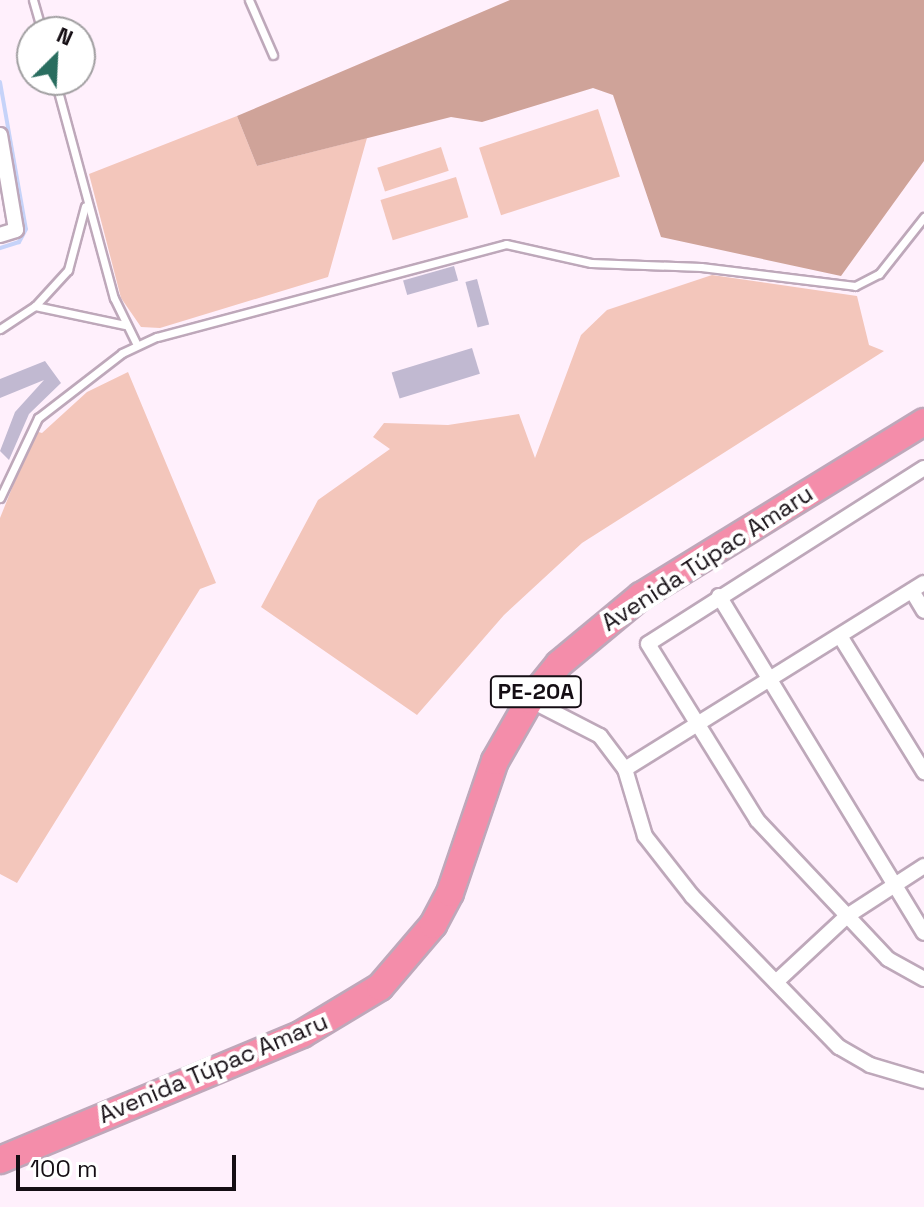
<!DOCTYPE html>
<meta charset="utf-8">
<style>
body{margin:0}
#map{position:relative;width:924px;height:1207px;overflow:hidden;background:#fff0fc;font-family:"Space Grotesk",sans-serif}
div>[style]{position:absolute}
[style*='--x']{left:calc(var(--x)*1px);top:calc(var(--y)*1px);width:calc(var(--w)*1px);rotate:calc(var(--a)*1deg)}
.green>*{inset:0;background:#f3c6bb;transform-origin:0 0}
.forest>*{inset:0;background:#cfa399}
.stream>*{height:4px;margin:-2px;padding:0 2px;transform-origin:2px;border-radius:2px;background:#c6d3f9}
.building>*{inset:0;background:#c1b9d1;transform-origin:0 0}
.roads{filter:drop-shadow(2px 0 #bea8ba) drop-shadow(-2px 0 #bea8ba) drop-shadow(0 2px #bea8ba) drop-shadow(0 -2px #bea8ba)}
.lane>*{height:7px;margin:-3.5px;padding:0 3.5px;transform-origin:3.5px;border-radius:3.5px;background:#fff}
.street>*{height:14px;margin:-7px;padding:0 7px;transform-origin:7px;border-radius:7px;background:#fff}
.highway>*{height:26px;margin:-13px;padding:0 13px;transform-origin:13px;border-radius:13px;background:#f48daa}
span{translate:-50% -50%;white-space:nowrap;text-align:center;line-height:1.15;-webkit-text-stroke:8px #fff;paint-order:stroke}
.shield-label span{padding:2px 6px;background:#fff;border:2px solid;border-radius:6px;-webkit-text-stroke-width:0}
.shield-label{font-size:22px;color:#150e14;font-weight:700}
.street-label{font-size:24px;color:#150e14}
.north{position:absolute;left:16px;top:16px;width:80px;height:80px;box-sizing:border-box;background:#fff;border:2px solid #a19fa1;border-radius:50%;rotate:24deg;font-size:22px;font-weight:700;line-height:32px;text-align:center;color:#150e14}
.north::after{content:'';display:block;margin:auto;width:28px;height:36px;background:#296d5f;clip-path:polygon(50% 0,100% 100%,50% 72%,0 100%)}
.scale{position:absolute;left:16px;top:1155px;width:220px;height:36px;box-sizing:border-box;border:4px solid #150e14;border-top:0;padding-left:10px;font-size:24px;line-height:28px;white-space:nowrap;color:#150e14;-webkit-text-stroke:6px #fff;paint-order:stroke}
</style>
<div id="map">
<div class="green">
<div style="left:598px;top:109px;width:71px;height:125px;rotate:72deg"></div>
<div style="clip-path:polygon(237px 116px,257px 166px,367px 138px,328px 277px,160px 328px,141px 327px,121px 298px,89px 174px)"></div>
<div style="left:441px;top:147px;width:25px;height:67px;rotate:72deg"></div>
<div style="left:456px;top:177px;width:42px;height:79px;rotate:73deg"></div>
<div style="clip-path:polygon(712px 275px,857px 296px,869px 345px,884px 351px,582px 543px,504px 615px,417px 715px,261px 607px,318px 500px,390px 449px,373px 437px,384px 423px,448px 425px,519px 414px,535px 458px,581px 335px,607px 310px)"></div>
<div style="clip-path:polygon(128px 372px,216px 583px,200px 589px,17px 883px,0 874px,0 518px,35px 431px,42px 433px,87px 392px)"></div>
</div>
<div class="forest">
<div style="clip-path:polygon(510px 0,924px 0,924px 161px,841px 276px,661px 237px,613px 95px,593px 88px,482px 122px,451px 117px,257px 166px,237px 116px)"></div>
</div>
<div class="stream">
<div style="--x:0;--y:82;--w:149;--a:80"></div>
<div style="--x:26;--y:229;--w:15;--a:118"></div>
<div style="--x:19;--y:242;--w:20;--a:162"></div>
</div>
<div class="building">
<div style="left:454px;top:266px;width:15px;height:53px;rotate:74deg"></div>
<div style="left:477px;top:279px;width:47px;height:12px;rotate:75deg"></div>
<div style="left:472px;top:348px;width:27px;height:84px;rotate:73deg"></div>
<div style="clip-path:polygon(45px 361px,61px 383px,29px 414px,9px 460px,0 451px,15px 412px,44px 380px,0 398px,0 379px)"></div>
</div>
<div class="roads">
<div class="lane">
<div style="--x:33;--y:0;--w:33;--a:74"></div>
<div style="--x:249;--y:0;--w:60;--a:66.4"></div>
<div style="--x:55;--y:80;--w:226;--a:74.9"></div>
<div style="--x:114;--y:298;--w:52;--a:63.9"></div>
<div style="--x:35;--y:306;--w:92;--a:11.9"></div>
<div style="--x:0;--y:329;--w:42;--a:-33.3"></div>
<div style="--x:35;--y:306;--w:49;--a:-47.5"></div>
<div style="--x:68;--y:270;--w:66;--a:-75.1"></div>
<div style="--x:0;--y:498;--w:89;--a:-64.6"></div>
<div style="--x:38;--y:418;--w:106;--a:-37.7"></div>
<div style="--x:122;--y:353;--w:38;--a:-25"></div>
<div style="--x:157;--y:337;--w:361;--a:-14.9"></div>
<div style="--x:506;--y:244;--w:87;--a:12.6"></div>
<div style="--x:591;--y:263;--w:110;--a:2.1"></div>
<div style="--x:701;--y:267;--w:155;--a:7"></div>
<div style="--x:855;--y:286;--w:27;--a:-27"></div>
<div style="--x:879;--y:274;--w:73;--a:-51.7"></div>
</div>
<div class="street">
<div style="--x:0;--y:135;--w:96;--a:80.4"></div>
<div style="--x:16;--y:230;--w:17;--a:163"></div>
<div style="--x:924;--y:468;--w:327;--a:147.5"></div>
<div style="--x:648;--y:644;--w:207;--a:58.2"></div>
<div style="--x:757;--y:820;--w:191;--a:46.7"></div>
<div style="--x:888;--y:959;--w:41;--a:29.1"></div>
<div style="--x:912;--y:591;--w:23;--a:59"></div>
<div style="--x:719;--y:596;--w:394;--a:58.7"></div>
<div style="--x:840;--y:636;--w:160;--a:58.3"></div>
<div style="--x:530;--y:700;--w:79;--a:27.2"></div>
<div style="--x:600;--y:736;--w:41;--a:52.9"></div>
<div style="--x:625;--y:769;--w:70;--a:73.4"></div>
<div style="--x:645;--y:836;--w:76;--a:51.9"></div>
<div style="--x:692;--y:896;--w:211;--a:45.8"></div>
<div style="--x:839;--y:1047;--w:36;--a:30"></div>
<div style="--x:870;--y:1065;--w:56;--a:16.5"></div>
<div style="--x:625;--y:769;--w:352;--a:-31.9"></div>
<div style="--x:776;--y:982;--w:97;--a:-42.9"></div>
<div style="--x:847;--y:916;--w:92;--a:-33"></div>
</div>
<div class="highway">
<div style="--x:0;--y:1160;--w:327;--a:-22.6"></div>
<div style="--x:302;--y:1034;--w:91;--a:-31.1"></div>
<div style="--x:380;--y:987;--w:82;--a:-49.5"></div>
<div style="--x:433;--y:925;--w:36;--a:-62"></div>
<div style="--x:450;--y:893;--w:139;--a:-71.2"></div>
<div style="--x:495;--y:761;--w:70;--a:-60.2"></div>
<div style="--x:530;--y:700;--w:46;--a:-51.1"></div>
<div style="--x:559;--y:664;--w:107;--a:-39.7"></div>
<div style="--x:641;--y:596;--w:332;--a:-31.6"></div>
</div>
</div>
<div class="shield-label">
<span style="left:536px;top:692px">PE-20A</span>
</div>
<div class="street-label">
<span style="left:707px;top:558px;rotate:-33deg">Avenida Túpac Amaru</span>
<span style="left:213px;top:1068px;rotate:-23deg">Avenida Túpac Amaru</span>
</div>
<div class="north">N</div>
<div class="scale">100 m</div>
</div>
